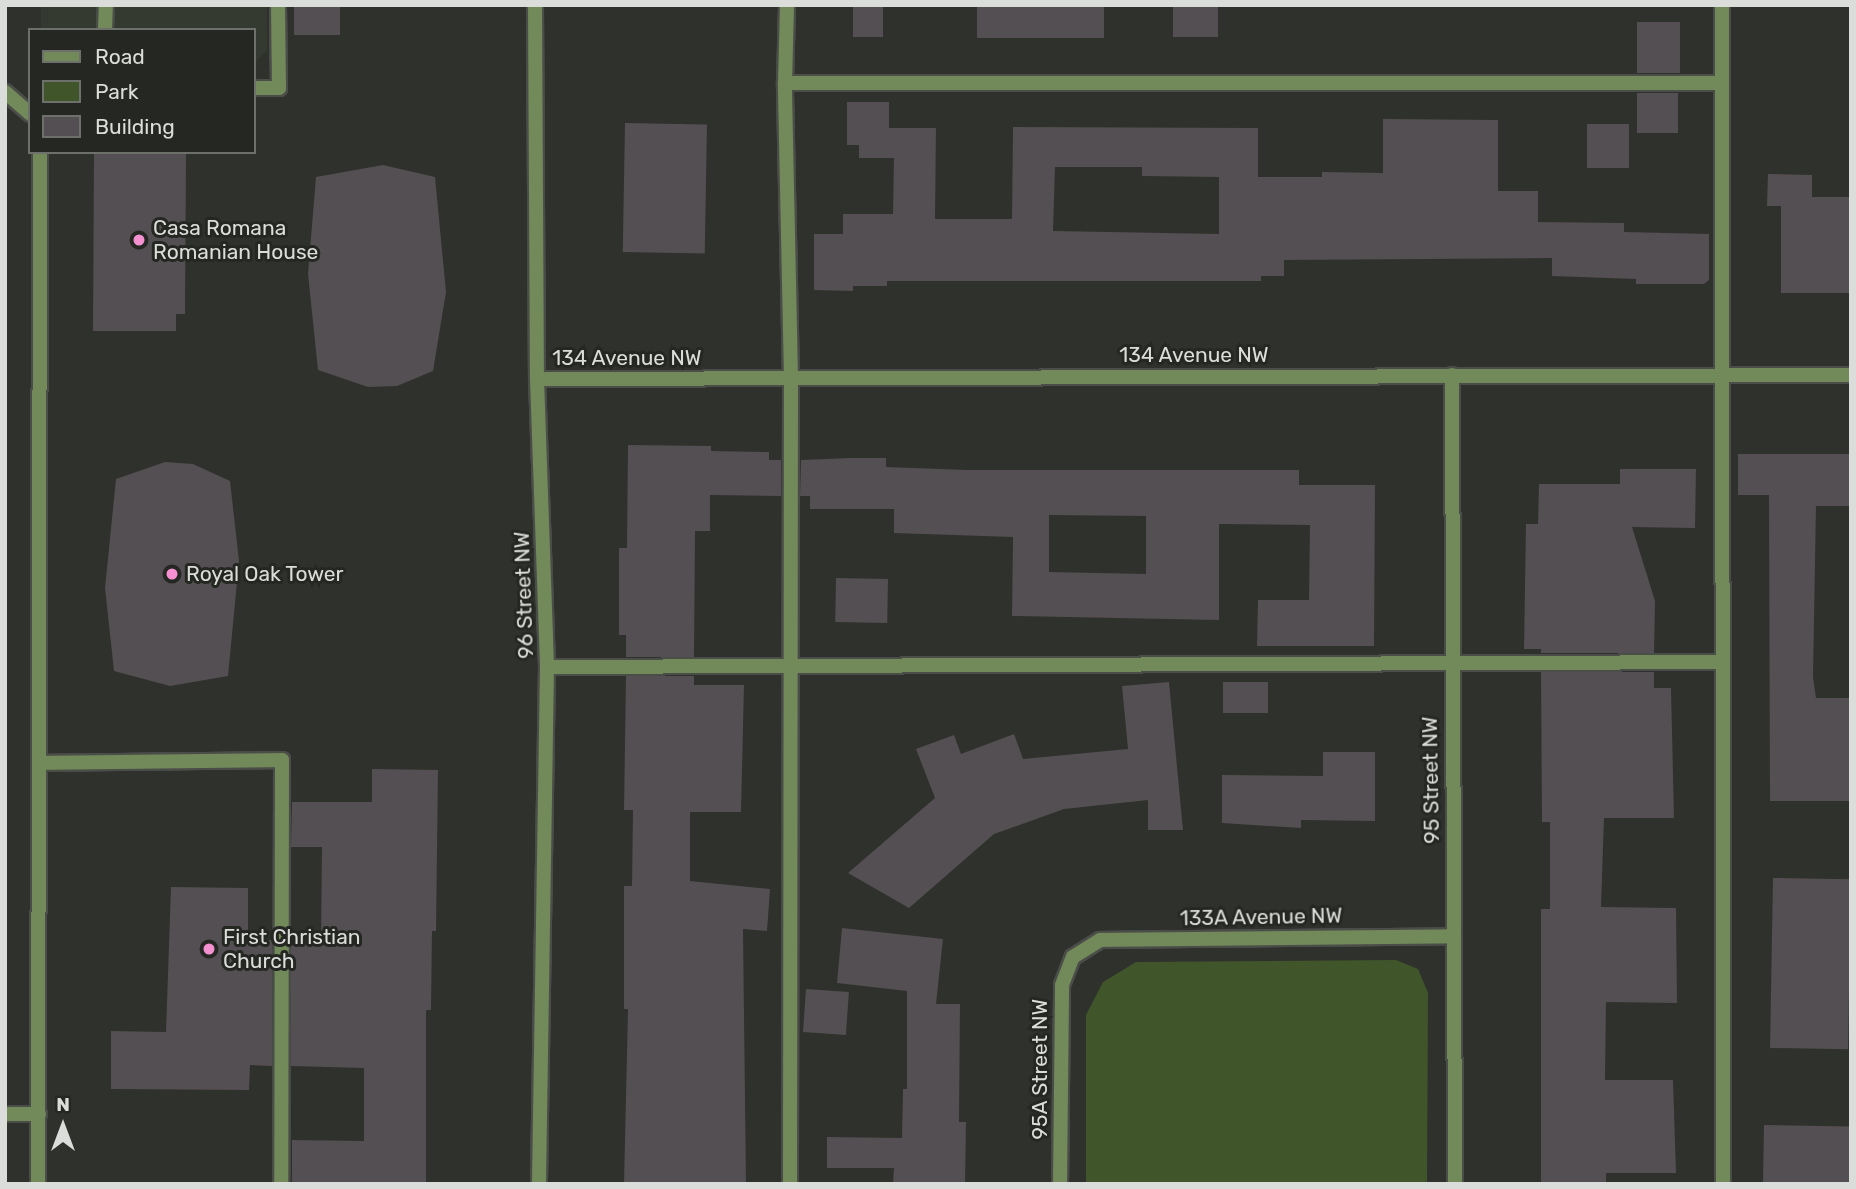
<!DOCTYPE html>
<style>
body{margin:0}
#map{position:relative;width:1856px;height:1189px;overflow:hidden;background:#2f312d;font-family:Rubik,sans-serif}
div>[style]{position:absolute}
[style*='--x']{left:calc(var(--x)*1px);top:calc(var(--y)*1px);width:calc(var(--w)*1px);rotate:calc(var(--a)*1deg)}
.built>*{inset:0;background:#353a30}
.green>*{inset:0;background:#41552b}
.building>*{inset:0;background:#544f52;transform-origin:0 0}
.roads{filter:drop-shadow(2px 0 #4b4d49) drop-shadow(-2px 0 #4b4d49) drop-shadow(0 2px #4b4d49) drop-shadow(0 -2px #4b4d49)}
.lane>*{height:14px;margin:-7px;padding:0 7px;transform-origin:7px;border-radius:7px;background:#72895a}
.street>*{height:14px;margin:-7px;padding:0 7px;transform-origin:7px;border-radius:7px;background:#72895a}
.dots>*{width:19px;height:19px;translate:-50% -50%;box-sizing:border-box;border:4px solid #252723;border-radius:50%}
span{translate:-50% -50%;white-space:nowrap;text-align:center;line-height:1.15;-webkit-text-stroke:6px #252723;paint-order:stroke}
.poi-label{font-size:21px;color:#dbddda}
.left{translate:0 -50%;text-align:left}
.street-label{font-size:21px;color:#dbddda}
.frame{position:absolute;inset:0;border:7px solid #dbddda;pointer-events:none}
.legend{position:absolute;left:28px;top:28px;width:228px;height:126px;box-sizing:border-box;background:#252723;border:2px solid #6e706c;margin:0;padding:9px 12px;list-style:none;font-size:21px;color:#dbddda}
.legend li{display:flex;align-items:center;gap:14px;height:35px}
.legend b{width:35px;border:2px solid #6e706c}
.north{position:absolute;left:28px;top:1091px;width:70px;height:70px;-webkit-text-stroke:5px #252723;paint-order:stroke;rotate:0deg;font-size:19px;font-weight:700;line-height:28px;text-align:center;color:#dbddda}
.north::after{content:'';display:block;margin:auto;width:24px;height:32px;background:#dbddda;clip-path:polygon(50% 0,100% 100%,50% 72%,0 100%)}
</style>
<div id="map">
<div class="built">
<div style="clip-path:polygon(41px 5px,267px 5px,267px 50px,254px 63px,254px 30px,41px 30px)"></div>
</div>
<div class="green">
<div style="clip-path:polygon(1396px 960px,1418px 969px,1428px 993px,1427px 1184px,1086px 1184px,1086px 1015px,1103px 982px,1136px 962px)"></div>
</div>
<div class="building">
<div style="left:294px;top:5px;width:46px;height:30px"></div>
<div style="left:853px;top:5px;width:30px;height:32px"></div>
<div style="left:977px;top:5px;width:127px;height:33px"></div>
<div style="left:1173px;top:5px;width:45px;height:32px"></div>
<div style="left:1637px;top:22px;width:43px;height:51px"></div>
<div style="left:1637px;top:93px;width:41px;height:40px"></div>
<div style="clip-path:polygon(evenodd,847px 102px,889px 102px,889px 128px,936px 128px,935px 219px,1012px 219px,1013px 127px,1258px 128px,1258px 177px,1322px 177px,1322px 172px,1383px 173px,1383px 119px,1498px 120px,1498px 191px,1538px 191px,1538px 222px,1624px 223px,1624px 232px,1709px 234px,1709px 280px,1704px 284px,1636px 284px,1636px 279px,1552px 276px,1552px 258px,1284px 260px,1284px 276px,1261px 276px,1261px 281px,887px 281px,887px 286px,853px 286px,853px 291px,814px 290px,814px 234px,843px 234px,843px 214px,893px 214px,894px 158px,859px 158px,859px 145px,847px 145px,847px 102px,1055px 167px,1142px 167px,1142px 176px,1219px 177px,1219px 234px,1053px 231px,1055px 167px)"></div>
<div style="left:625px;top:123px;width:82px;height:129px;rotate:1deg"></div>
<div style="left:1587px;top:124px;width:42px;height:44px"></div>
<div style="clip-path:polygon(94px 152px,186px 152px,185px 314px,176px 314px,176px 331px,93px 331px)"></div>
<div style="clip-path:polygon(383px 165px,435px 177px,446px 292px,433px 371px,397px 386px,368px 387px,318px 370px,308px 274px,316px 177px)"></div>
<div style="clip-path:polygon(1768px 174px,1812px 175px,1812px 197px,1851px 197px,1851px 293px,1781px 293px,1781px 206px,1767px 206px)"></div>
<div style="clip-path:polygon(628px 445px,711px 446px,711px 451px,769px 452px,769px 460px,781px 460px,781px 496px,710px 495px,710px 531px,695px 531px,694px 657px,626px 657px,626px 635px,619px 635px,619px 548px,627px 548px)"></div>
<div style="clip-path:polygon(1738px 454px,1851px 454px,1851px 506px,1816px 506px,1813px 677px,1816px 698px,1851px 698px,1851px 801px,1770px 801px,1769px 495px,1738px 495px)"></div>
<div style="clip-path:polygon(evenodd,851px 458px,886px 458px,886px 467px,967px 470px,1299px 470px,1299px 485px,1375px 485px,1374px 646px,1257px 646px,1258px 600px,1309px 600px,1310px 525px,1219px 524px,1219px 620px,1012px 616px,1013px 537px,894px 533px,894px 509px,810px 509px,810px 496px,800px 496px,801px 460px,851px 458px,1049px 515px,1146px 516px,1146px 574px,1049px 572px,1049px 515px)"></div>
<div style="clip-path:polygon(165px 462px,193px 464px,230px 481px,239px 561px,228px 676px,170px 686px,114px 671px,105px 588px,116px 479px)"></div>
<div style="clip-path:polygon(1620px 469px,1696px 469px,1695px 528px,1632px 527px,1655px 601px,1654px 653px,1541px 653px,1541px 649px,1524px 649px,1526px 524px,1538px 524px,1539px 484px,1620px 484px)"></div>
<div style="left:836px;top:578px;width:52px;height:44px;rotate:1deg"></div>
<div style="clip-path:polygon(1541px 672px,1654px 672px,1654px 688px,1671px 688px,1674px 818px,1604px 818px,1601px 907px,1676px 908px,1677px 1003px,1606px 1002px,1605px 1080px,1673px 1080px,1676px 1173px,1606px 1173px,1606px 1184px,1541px 1184px,1541px 909px,1550px 909px,1550px 822px,1542px 822px)"></div>
<div style="clip-path:polygon(626px 676px,694px 676px,694px 685px,744px 685px,741px 812px,690px 812px,690px 881px,770px 889px,767px 931px,743px 929px,746px 1184px,624px 1184px,628px 1009px,624px 1009px,624px 886px,632px 886px,633px 810px,624px 810px)"></div>
<div style="clip-path:polygon(1169px 682px,1183px 830px,1148px 830px,1148px 800px,1064px 809px,994px 834px,909px 908px,848px 873px,935px 798px,916px 749px,954px 735px,961px 754px,1014px 734px,1023px 759px,1128px 749px,1122px 686px)"></div>
<div style="left:1223px;top:682px;width:45px;height:31px"></div>
<div style="clip-path:polygon(1323px 752px,1375px 752px,1375px 821px,1301px 820px,1301px 828px,1222px 823px,1222px 775px,1323px 776px)"></div>
<div style="clip-path:polygon(372px 769px,438px 770px,436px 931px,432px 931px,431px 1010px,426px 1010px,426px 1184px,292px 1184px,292px 1140px,364px 1141px,364px 1068px,291px 1066px,291px 940px,321px 941px,322px 847px,291px 847px,292px 802px,372px 802px)"></div>
<div style="left:1773px;top:878px;width:78px;height:170px;rotate:1deg"></div>
<div style="clip-path:polygon(171px 887px,248px 888px,248px 940px,272px 940px,272px 1066px,250px 1065px,249px 1090px,111px 1089px,111px 1031px,166px 1032px)"></div>
<div style="clip-path:polygon(842px 928px,943px 939px,936px 1004px,960px 1004px,959px 1122px,966px 1122px,965px 1184px,893px 1184px,894px 1168px,827px 1168px,827px 1137px,902px 1138px,903px 1089px,907px 1089px,907px 991px,837px 983px)"></div>
<div style="left:806px;top:989px;width:43px;height:43px;rotate:4deg"></div>
<div style="left:1764px;top:1125px;width:87px;height:59px;rotate:1deg"></div>
</div>
<div class="roads">
<div class="lane">
<div style="--x:1722;--y:5;--w:1179;--a:89.95"></div>
<div style="--x:105;--y:30;--w:25;--a:-88"></div>
<div style="--x:785;--y:83;--w:78;--a:-88.5"></div>
<div style="--x:254;--y:88;--w:25;--a:0"></div>
<div style="--x:279;--y:88;--w:83;--a:-90.7"></div>
<div style="--x:547;--y:667;--w:1176;--a:-0.24"></div>
<div style="--x:39;--y:763;--w:243;--a:-0.7"></div>
<div style="--x:282;--y:760;--w:424;--a:90.1"></div>
<div style="--x:790;--y:1184;--w:806;--a:-89.93"></div>
<div style="--x:791;--y:378;--w:295;--a:-91.2"></div>
<div style="--x:785;--y:83;--w:936;--a:0"></div>
</div>
<div class="street">
<div style="--x:535;--y:5;--w:374;--a:89.7"></div>
<div style="--x:537;--y:379;--w:288;--a:88"></div>
<div style="--x:547;--y:667;--w:517;--a:90.89"></div>
<div style="--x:5;--y:92;--w:33;--a:41"></div>
<div style="--x:1452;--y:375;--w:809;--a:89.79"></div>
<div style="--x:537;--y:379;--w:1314;--a:-0.17"></div>
<div style="--x:5;--y:1114;--w:34;--a:0"></div>
<div style="--x:38;--y:1184;--w:1032;--a:-89.89"></div>
<div style="--x:1060;--y:1184;--w:199;--a:-89.4"></div>
<div style="--x:1062;--y:985;--w:30;--a:-69"></div>
<div style="--x:1073;--y:957;--w:32;--a:-32"></div>
<div style="--x:1100;--y:940;--w:354;--a:-0.6"></div>
</div>
</div>
<div class="dots">
<div style="left:139px;top:240px;background:#f590d1"></div>
<div style="left:172px;top:574px;background:#f590d1"></div>
<div style="left:209px;top:949px;background:#f590d1"></div>
</div>
<div class="poi-label">
<span class="left" style="left:153px;top:240px">Casa Romana<br>Romanian House</span>
<span class="left" style="left:186px;top:574px">Royal Oak Tower</span>
<span class="left" style="left:223px;top:949px">First Christian<br>Church</span>
</div>
<div class="street-label">
<span style="left:1194px;top:355px">134 Avenue NW</span>
<span style="left:627px;top:358px">134 Avenue NW</span>
<span style="left:524px;top:595px;rotate:-92deg">96 Street NW</span>
<span style="left:1431px;top:780px;rotate:-91deg">95 Street NW</span>
<span style="left:1261px;top:917px;rotate:-1deg">133A Avenue NW</span>
<span style="left:1040px;top:1069px;rotate:-90deg">95A Street NW</span>
</div>
<div class="frame"></div>
<ul class="legend">
<li><b style="height:9px;background:#72895a"></b>Road</li>
<li><b style="height:19px;background:#41552b"></b>Park</li>
<li><b style="height:19px;background:#544f52"></b>Building</li>
</ul>
<div class="north">N</div>
</div>
